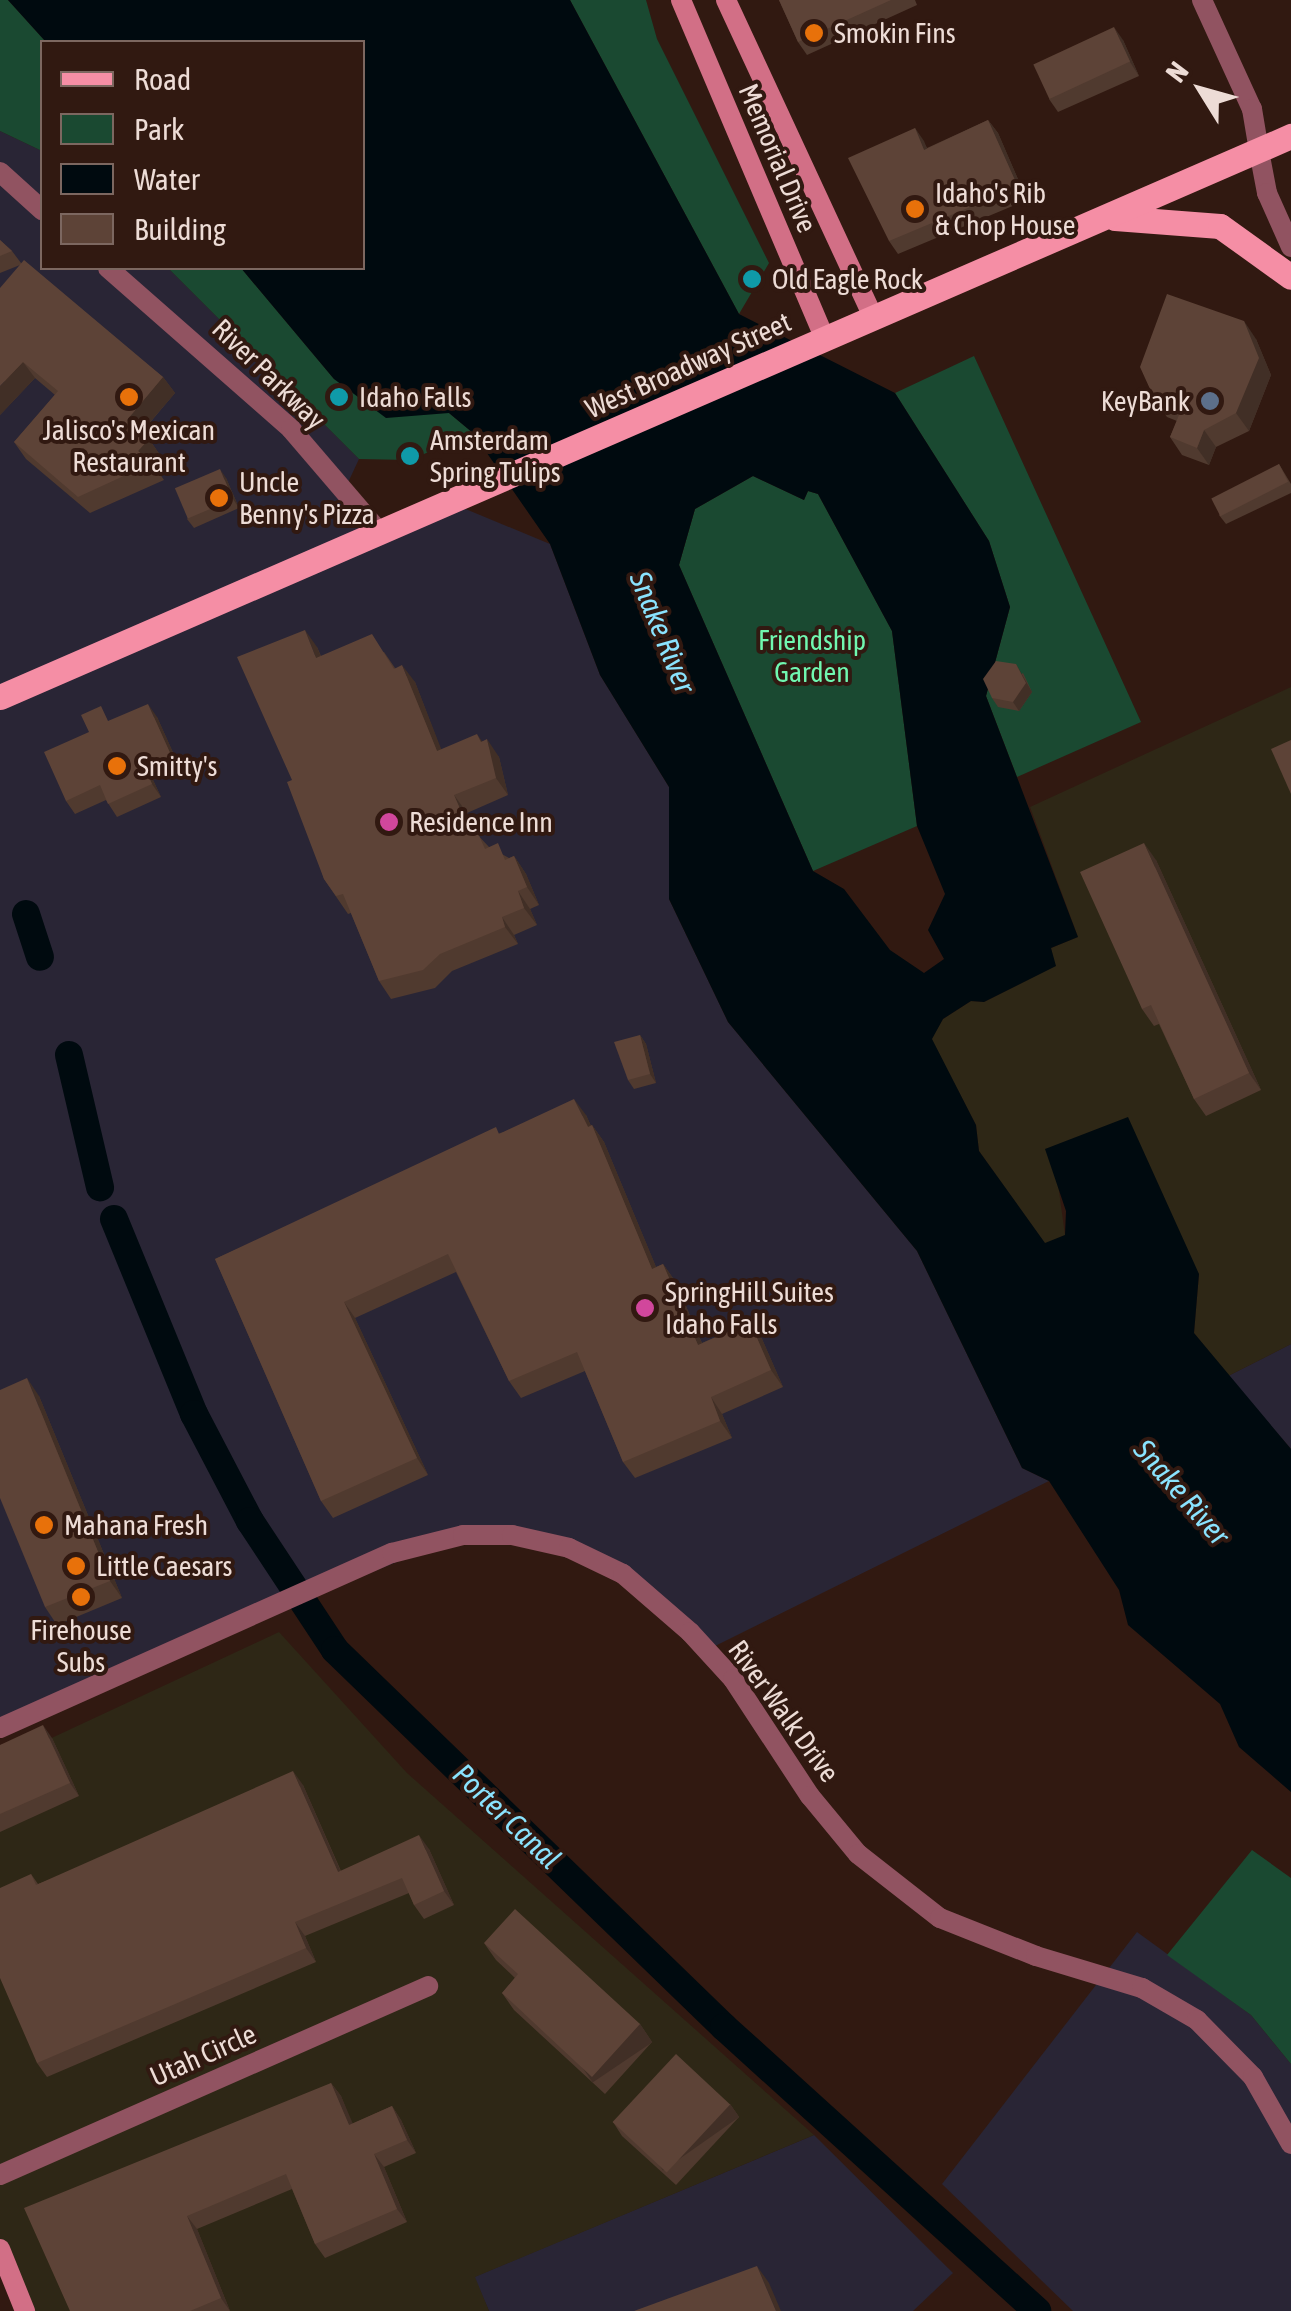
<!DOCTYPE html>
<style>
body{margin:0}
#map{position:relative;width:1291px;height:2311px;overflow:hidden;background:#311911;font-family:"Asap Condensed",sans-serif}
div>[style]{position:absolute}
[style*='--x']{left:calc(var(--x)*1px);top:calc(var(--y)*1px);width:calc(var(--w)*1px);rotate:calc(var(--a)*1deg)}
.commercial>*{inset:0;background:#292535}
.industrial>*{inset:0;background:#2e2716}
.green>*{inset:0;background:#1a4931}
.water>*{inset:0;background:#000a0f}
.canal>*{height:28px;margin:-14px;padding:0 14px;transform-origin:14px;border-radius:14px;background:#000a0f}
.minor>*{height:20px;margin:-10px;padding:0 10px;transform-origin:10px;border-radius:10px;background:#915361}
.tertiary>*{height:20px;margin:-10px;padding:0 10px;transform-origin:10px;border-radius:10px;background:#915361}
.secondary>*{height:20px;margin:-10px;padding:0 10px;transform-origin:10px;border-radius:10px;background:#d26f86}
.primary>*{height:25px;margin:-12.5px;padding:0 12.5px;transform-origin:12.5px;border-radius:12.5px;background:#f58ea5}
.wall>*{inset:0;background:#503a2f}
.shaded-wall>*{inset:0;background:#412f26;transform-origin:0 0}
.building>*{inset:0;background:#5d4337;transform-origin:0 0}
.dots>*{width:28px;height:28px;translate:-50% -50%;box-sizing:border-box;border:5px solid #311911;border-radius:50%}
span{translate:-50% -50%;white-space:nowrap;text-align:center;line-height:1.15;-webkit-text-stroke:8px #311911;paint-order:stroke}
.poi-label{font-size:28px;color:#eddcd6}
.left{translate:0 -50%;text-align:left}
.right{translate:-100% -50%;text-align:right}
.street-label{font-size:28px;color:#eddcd6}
.park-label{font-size:28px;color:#70f7b0}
.water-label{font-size:30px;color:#8ae3fe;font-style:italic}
.legend{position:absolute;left:40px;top:40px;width:325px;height:230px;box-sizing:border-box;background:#311911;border:2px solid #7c6760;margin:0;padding:12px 18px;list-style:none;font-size:30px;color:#eddcd6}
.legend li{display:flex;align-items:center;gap:20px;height:50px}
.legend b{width:50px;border:2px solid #7c6760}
.north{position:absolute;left:1151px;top:40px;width:100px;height:100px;-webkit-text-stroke:8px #311911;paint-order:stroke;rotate:307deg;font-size:28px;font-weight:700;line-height:40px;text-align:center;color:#eddcd6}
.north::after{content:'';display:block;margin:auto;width:35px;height:45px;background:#eddcd6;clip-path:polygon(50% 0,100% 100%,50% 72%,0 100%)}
</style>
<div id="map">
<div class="commercial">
<div style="clip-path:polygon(0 131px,42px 151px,42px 268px,168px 268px,359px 459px,345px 489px,380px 533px,451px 503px,550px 544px,600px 675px,669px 787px,669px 899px,728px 1022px,917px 1251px,1022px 1468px,1049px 1481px,707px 1650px,690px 1631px,569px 1548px,463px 1535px,0 1724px)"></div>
<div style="clip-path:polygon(1291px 1344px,1291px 1449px,1228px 1376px)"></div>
<div style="clip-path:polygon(1137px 1932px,1251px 2015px,1291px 2064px,1291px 2311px,1073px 2311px,942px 2184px)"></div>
<div style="clip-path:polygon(814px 2135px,953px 2273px,913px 2311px,489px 2311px,474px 2277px)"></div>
</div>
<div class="industrial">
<div style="clip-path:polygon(1291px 687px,1291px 1344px,1228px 1376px,1194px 1333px,1199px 1274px,1058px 1184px,1065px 1235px,1045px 1244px,979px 1151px,976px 1125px,931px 1039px,943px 1019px,971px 1001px,984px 1002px,1055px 966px,1051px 948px,1078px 937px,1030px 807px)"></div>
<div style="clip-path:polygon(279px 1632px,407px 1773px,814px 2135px,475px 2277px,489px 2311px,25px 2311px,0 2249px,0 1762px)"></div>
</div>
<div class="green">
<div style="clip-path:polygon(0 0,8px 0,46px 42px,42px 151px,0 131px)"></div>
<div style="clip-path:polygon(570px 0,646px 0,657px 39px,769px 263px,739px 314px)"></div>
<div style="clip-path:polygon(168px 268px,241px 268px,334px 379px,449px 413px,473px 433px,410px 460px,359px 459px)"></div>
<div style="clip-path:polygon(974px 356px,1141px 722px,1017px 777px,986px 696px,1010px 607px,989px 541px,895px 393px)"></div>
<div style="clip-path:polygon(753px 476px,804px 500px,808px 491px,818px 494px,892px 631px,917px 826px,813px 871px,679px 565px,695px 509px)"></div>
<div style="clip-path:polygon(1252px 1850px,1291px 1878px,1291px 2064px,1251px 2015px,1167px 1955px)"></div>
</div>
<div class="water">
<div style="clip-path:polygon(evenodd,8px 0,570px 0,739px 314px,895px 393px,989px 541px,1010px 607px,986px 696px,1078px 937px,1051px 948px,1056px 966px,984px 1002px,971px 1001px,943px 1019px,932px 1039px,976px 1125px,979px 1151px,1045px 1243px,1065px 1235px,1066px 1211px,1045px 1149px,1128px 1117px,1199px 1274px,1194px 1333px,1291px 1449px,1291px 1792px,1239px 1747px,1220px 1704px,1128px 1625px,1119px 1590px,1049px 1481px,1022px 1468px,917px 1251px,728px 1022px,669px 899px,669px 787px,600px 675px,550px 544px,473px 433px,449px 413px,386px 418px,334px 379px,241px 268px,362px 268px,362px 42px,46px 42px,8px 0,753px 476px,804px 500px,808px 491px,818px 494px,892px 631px,917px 826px,945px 894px,928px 930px,944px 959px,924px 973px,890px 950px,844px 889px,813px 871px,679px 565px,695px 509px,753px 476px)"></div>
</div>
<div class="canal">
<div style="--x:26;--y:914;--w:45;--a:72"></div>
<div style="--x:69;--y:1055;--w:136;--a:76.8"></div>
<div style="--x:114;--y:1219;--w:211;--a:67.7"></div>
<div style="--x:194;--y:1414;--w:121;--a:62.4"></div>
<div style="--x:250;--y:1521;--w:154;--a:56.6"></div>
<div style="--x:335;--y:1650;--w:542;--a:44.1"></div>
<div style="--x:724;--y:2027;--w:423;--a:42.2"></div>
</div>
<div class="minor">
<div style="--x:1202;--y:0;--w:120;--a:65.4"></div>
<div style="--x:1252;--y:109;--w:43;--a:80.5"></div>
<div style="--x:0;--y:172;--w:57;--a:42.1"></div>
<div style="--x:108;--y:268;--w:244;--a:41.3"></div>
<div style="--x:291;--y:429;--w:137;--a:49.4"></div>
<div style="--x:0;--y:1728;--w:429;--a:-24.1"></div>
<div style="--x:392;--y:1553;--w:73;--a:-14.2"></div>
<div style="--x:463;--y:1535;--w:49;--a:0"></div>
<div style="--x:512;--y:1535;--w:58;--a:12.8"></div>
<div style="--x:569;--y:1548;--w:60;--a:25.7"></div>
<div style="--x:623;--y:1574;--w:89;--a:40.9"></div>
<div style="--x:690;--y:1632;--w:64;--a:47.5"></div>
<div style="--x:733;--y:1679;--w:140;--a:56.7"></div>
<div style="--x:810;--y:1796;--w:75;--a:50.4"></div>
<div style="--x:858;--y:1854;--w:104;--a:38"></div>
<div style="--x:940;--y:1918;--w:103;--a:21.6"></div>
<div style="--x:1036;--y:1956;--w:111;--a:16.8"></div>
<div style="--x:1142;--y:1988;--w:64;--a:30.2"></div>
<div style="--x:1197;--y:2020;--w:80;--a:45.5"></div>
<div style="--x:1253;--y:2077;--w:77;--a:60.4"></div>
<div style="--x:0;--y:2175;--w:468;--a:-23.8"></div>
</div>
<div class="tertiary">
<div style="--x:1259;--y:151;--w:43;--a:79.2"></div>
<div style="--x:1267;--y:193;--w:59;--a:66"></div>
</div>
<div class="secondary">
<div style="--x:681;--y:0;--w:366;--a:67"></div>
<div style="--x:726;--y:0;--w:349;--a:65.1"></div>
<div style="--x:0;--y:2249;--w:67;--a:68"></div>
</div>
<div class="primary">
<div style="--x:1115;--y:218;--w:105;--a:4.4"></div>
<div style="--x:1220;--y:226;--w:87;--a:35.7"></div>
<div style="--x:0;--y:697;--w:1408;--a:-23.49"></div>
</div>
<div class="wall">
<div style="clip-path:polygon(779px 0,915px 0,917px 5px,807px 55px,798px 42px)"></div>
<div style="clip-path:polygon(1123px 40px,1139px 76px,1058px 112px,1049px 99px)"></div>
<div style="clip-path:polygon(988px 120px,998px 133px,1027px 200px,898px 254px,889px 241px,915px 128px,927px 148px)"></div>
<div style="clip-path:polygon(0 240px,12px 251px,21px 263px,163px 377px,175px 393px,142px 432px,149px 439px,160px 455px,153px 464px,164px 480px,90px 513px,26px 459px,14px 442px,55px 395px,35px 378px,0 415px,20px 265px,0 273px)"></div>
<div style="clip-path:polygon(1256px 339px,1271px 375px,1249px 431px,1216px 447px,1209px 465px,1182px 455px,1170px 437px,1177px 421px,1167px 417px,1155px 400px)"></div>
<div style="clip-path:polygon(1279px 464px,1291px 484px,1291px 493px,1226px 524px,1219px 515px)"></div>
<div style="clip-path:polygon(226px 478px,239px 508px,194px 528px,187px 519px)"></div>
<div style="clip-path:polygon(317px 647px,321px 656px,384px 652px,395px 668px,415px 682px,441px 750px,482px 741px,499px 757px,508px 795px,467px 813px,475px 832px,489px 847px,509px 858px,514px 856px,526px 874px,539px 905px,530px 909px,537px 925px,514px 935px,518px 944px,452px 971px,435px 988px,391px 999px,379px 981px,351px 913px,348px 914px,324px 879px,292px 780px)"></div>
<div style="clip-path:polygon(1023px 673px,1032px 692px,1019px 711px,998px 707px,992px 698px)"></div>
<div style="clip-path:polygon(157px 717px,180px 768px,153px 780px,161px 797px,117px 817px,106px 800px,75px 814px,66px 801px,89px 732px,111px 720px)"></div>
<div style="clip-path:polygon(1156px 860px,1261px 1090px,1206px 1116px,1194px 1099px,1159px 1024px,1154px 1026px,1142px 1009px)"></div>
<div style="clip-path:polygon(640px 1035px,646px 1044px,656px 1083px,634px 1089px,628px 1080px)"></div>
<div style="clip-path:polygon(586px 1115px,591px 1126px,592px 1125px,604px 1142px,656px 1267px,663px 1264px,675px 1281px,702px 1343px,750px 1322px,762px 1339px,783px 1387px,722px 1414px,732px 1438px,635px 1478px,623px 1462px,585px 1371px,521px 1398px,509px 1381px,456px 1272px,355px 1318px,428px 1475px,333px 1518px,321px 1501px,215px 1259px,500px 1133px)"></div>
<div style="clip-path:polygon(39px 1396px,122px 1598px,57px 1625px,45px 1607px)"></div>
<div style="clip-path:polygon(52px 1738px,79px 1796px,0 1832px,0 1745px)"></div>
<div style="clip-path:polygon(303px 1785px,341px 1871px,429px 1849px,454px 1905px,424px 1919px,414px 1905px,409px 1893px,305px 1936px,316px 1962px,47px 2077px,37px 2063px,31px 1874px,38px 1884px)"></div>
<div style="clip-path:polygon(484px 1943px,640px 2024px,652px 2042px,605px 2094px,514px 2010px,502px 1993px,515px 1978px,496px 1960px)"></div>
<div style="clip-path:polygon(331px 2083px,341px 2096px,352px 2124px,392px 2106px,401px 2120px,416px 2153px,384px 2167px,407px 2222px,325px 2258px,315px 2244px,292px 2189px,197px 2229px,230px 2311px,70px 2311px)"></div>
<div style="clip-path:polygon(730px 2104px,739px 2117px,676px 2185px,622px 2136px,613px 2122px)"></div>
</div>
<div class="shaded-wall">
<div style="clip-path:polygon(1114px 27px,1123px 40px,1139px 76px,1130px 62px)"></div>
<div style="clip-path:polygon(988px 120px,998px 133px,1027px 200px,1018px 187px)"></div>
<div style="clip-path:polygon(915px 128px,924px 141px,933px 163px,924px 150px)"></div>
<div style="clip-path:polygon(1244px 321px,1256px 339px,1271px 375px,1249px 431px,1236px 413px)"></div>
<div style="clip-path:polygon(23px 362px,35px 378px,0 415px,0 386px)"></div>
<div style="clip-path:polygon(163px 377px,175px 393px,138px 436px,127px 420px)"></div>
<div style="clip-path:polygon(1204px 430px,1216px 447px,1209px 465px,1197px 448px)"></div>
<div style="clip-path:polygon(149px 439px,160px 455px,153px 464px,138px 451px)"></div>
<div style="clip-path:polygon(220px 469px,226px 478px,239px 508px,233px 499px)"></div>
<div style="clip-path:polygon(305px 630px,317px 647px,328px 675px,316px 658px)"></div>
<div style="clip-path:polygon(1016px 664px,1032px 692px,1019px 711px,1013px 702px)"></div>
<div style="clip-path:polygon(402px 665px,415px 682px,449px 769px,437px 751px)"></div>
<div style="clip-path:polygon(148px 704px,157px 717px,180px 768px,171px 755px)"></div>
<div style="clip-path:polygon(477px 734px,490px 753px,487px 739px,499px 757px,508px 795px,496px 778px)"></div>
<div style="clip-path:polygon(144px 766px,153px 780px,161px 797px,152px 784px)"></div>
<div style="clip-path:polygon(454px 795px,467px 813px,483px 852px,471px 834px)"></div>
<div style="clip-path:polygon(1144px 843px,1156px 860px,1261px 1090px,1249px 1073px)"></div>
<div style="clip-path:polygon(514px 856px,526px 874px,539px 905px,527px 887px)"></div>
<div style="clip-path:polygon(518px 891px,530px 909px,537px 925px,524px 908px)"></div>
<div style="clip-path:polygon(502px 917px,514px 935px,518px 944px,505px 927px)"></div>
<div style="clip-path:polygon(640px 1035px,646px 1044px,656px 1083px,650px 1074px)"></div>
<div style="clip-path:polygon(574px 1099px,586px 1115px,599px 1144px,588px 1127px)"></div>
<div style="clip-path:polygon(592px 1125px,604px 1142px,664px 1286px,652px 1269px)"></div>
<div style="clip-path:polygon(663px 1264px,675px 1281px,710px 1362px,698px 1345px)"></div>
<div style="clip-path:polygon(344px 1302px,355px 1318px,428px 1475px,417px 1458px)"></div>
<div style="clip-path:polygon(750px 1322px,762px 1339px,783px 1387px,771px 1370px)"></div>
<div style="clip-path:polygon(27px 1378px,39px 1396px,122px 1598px,110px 1581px)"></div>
<div style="clip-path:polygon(711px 1397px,722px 1414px,732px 1438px,720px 1421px)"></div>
<div style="clip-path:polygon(43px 1725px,52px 1738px,79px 1796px,70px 1783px)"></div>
<div style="clip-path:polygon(293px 1771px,303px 1785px,347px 1886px,338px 1872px)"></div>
<div style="clip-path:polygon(419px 1835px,429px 1849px,454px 1905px,444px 1891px)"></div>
<div style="clip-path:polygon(295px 1922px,305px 1936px,316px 1962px,306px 1948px)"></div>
<div style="left:640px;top:2024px;width:22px;height:72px;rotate:56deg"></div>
<div style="clip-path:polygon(331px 2083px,341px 2096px,359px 2138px,349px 2125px)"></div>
<div style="left:730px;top:2104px;width:16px;height:93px;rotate:55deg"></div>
<div style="clip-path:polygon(392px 2106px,401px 2120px,416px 2153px,407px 2140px)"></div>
<div style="clip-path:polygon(374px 2154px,384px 2167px,407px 2222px,397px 2209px)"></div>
<div style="clip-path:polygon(187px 2216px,197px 2229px,230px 2311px,221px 2298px)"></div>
<div style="clip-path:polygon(757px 2266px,769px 2283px,781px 2311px,776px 2311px)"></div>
</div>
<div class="building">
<div style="clip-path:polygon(779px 0,891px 0,798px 42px)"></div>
<div style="left:1114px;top:27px;width:38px;height:89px;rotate:65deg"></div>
<div style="clip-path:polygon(988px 120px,1018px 187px,889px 241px,848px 158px,915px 128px,924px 150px)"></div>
<div style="clip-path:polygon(0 240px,12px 251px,0 256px)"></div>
<div style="clip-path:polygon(24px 260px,163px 377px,127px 420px,149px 439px,138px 451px,152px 463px,78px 497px,14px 442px,58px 391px,23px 362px,0 386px,0 288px)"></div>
<div style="clip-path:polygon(1167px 294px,1244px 321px,1259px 358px,1236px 413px,1204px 430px,1197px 448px,1170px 437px,1181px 410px,1155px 400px,1140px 367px)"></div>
<div style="left:1279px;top:464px;width:20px;height:76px;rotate:63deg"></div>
<div style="left:220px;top:469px;width:33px;height:49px;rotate:67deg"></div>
<div style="clip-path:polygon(305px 630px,316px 658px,372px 634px,394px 669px,402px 665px,437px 751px,477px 734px,481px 742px,487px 739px,496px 778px,454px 795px,471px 834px,477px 831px,485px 849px,498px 843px,505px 860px,514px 856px,527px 887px,518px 891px,524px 908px,502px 917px,505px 927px,440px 954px,423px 970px,379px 981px,343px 894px,336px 896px,324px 879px,287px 782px,292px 780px,237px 657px)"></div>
<div style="clip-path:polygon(996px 661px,1016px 664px,1026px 683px,1013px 702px,992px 698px,983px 679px)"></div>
<div style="clip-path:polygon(148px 704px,171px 755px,144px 766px,152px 784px,108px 804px,100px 785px,66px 801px,44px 752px,89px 732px,81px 715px,101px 706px,108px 721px)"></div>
<div style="clip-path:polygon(1291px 740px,1291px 794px,1271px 749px)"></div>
<div style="clip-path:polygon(1144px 843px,1249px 1073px,1194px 1099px,1151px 1005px,1142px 1009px,1080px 872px)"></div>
<div style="clip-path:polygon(640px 1035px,650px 1074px,628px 1080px,614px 1042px)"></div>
<div style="clip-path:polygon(574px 1099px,588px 1127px,592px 1125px,652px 1269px,663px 1264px,698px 1345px,750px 1322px,771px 1370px,711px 1397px,720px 1421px,623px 1462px,577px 1352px,509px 1381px,448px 1254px,344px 1302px,417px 1458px,321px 1501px,215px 1259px,496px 1127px,499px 1134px)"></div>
<div style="clip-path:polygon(27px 1378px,110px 1581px,45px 1607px,0 1498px,0 1390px)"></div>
<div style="clip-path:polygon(43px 1725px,70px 1783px,0 1814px,0 1745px)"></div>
<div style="clip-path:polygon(293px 1771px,338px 1872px,419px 1835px,444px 1891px,414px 1905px,402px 1878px,295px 1922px,306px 1948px,37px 2063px,0 1978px,0 1888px,31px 1874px,36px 1885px)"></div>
<div style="clip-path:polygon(515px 1909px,640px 2024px,592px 2077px,502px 1993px,518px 1974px,484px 1943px)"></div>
<div style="left:676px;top:2054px;width:74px;height:93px;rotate:43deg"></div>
<div style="clip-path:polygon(331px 2083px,349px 2125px,392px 2106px,407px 2140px,374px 2154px,397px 2209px,315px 2244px,286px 2174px,187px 2216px,221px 2298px,190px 2311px,70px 2311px,24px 2208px)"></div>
<div style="clip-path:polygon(757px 2266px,776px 2311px,634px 2311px)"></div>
</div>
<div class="dots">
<div style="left:814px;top:33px;background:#e8710a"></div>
<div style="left:915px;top:209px;background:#e8710a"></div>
<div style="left:752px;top:279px;background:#0f9aa8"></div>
<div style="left:129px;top:397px;background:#e8710a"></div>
<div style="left:339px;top:397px;background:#0f9aa8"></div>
<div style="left:1210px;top:401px;background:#5c6f8a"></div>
<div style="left:410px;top:456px;background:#0f9aa8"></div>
<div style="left:219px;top:498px;background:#e8710a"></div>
<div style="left:117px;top:766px;background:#e8710a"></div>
<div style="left:389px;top:822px;background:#d1479c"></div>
<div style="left:645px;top:1308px;background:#d1479c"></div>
<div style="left:44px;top:1525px;background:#e8710a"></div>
<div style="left:76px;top:1566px;background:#e8710a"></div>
<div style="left:81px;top:1597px;background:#e8710a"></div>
</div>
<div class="poi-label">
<span class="left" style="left:834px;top:33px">Smokin Fins</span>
<span class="left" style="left:935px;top:209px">Idaho's Rib<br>&amp; Chop House</span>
<span class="left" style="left:772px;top:279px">Old Eagle Rock</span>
<span class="left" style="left:359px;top:397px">Idaho Falls</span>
<span class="right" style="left:1190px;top:401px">KeyBank</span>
<span style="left:129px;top:446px">Jalisco's Mexican<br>Restaurant</span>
<span class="left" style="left:430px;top:456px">Amsterdam<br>Spring Tulips</span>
<span class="left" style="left:239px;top:498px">Uncle<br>Benny's Pizza</span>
<span class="left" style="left:137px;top:766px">Smitty's</span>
<span class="left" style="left:409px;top:822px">Residence Inn</span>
<span class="left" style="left:665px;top:1308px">SpringHill Suites<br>Idaho Falls</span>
<span class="left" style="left:64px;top:1525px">Mahana Fresh</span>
<span class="left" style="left:96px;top:1566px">Little Caesars</span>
<span style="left:81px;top:1646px">Firehouse<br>Subs</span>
</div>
<div class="street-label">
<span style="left:778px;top:158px;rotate:67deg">Memorial Drive</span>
<span style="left:688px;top:365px;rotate:-24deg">West Broadway Street</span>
<span style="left:269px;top:374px;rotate:44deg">River Parkway</span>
<span style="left:784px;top:1711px;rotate:54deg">River Walk Drive</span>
<span style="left:203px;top:2055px;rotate:-24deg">Utah Circle</span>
</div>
<div class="park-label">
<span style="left:812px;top:656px">Friendship<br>Garden</span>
</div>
<div class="water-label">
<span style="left:663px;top:632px;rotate:68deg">Snake River</span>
<span style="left:1182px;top:1492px;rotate:49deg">Snake River</span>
<span style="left:507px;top:1816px;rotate:44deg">Porter Canal</span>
</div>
<ul class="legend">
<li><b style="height:12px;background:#f58ea5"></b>Road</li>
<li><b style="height:28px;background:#1a4931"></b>Park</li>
<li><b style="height:28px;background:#000a0f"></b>Water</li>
<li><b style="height:28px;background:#5d4337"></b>Building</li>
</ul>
<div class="north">N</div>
</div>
